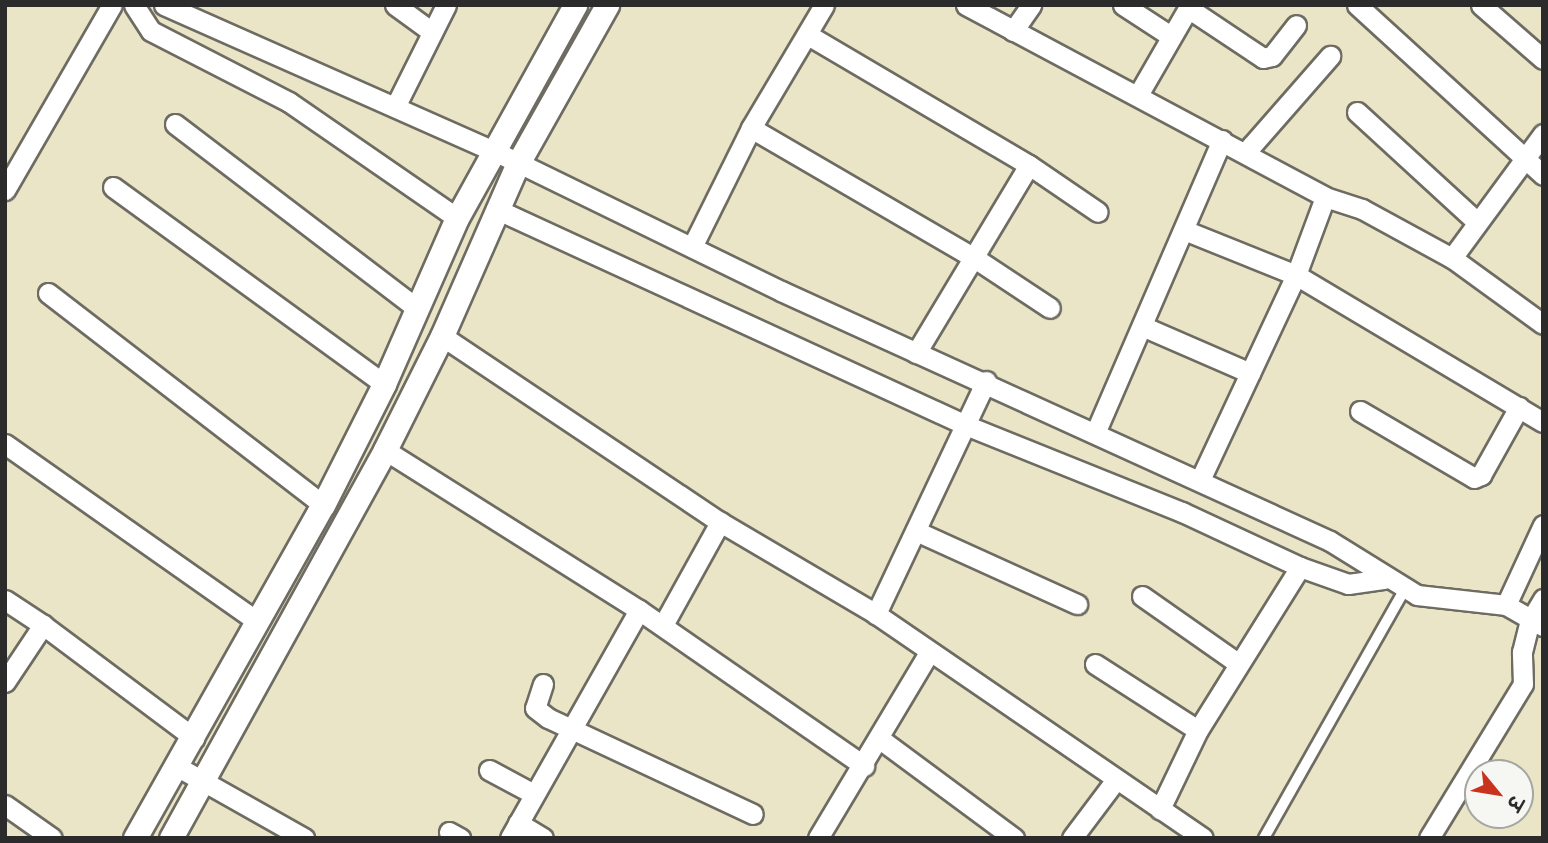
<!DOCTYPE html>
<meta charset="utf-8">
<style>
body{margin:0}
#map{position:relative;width:1548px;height:843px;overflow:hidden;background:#ebe5c7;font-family:Delius,"Playpen Sans Deva",sans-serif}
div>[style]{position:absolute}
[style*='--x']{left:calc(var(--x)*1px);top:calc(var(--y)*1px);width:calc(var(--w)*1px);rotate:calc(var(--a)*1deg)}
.roads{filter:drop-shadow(2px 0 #6e6c62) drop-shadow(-2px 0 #6e6c62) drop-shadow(0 2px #6e6c62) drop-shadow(0 -2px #6e6c62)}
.service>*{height:10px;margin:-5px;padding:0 5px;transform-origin:5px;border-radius:5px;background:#fff}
.minor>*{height:19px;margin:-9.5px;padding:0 9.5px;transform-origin:9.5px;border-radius:9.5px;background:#fff}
.tertiary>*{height:23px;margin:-11.5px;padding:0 11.5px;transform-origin:11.5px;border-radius:11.5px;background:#fff}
span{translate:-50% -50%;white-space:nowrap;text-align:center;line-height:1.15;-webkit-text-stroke:5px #f6f6f2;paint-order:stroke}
.frame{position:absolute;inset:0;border:7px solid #2b2b2b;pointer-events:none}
.north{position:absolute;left:1464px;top:759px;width:70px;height:70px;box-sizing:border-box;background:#f6f6f2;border:2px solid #a5a5a2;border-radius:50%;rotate:120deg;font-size:19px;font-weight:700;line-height:28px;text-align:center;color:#2b2b2b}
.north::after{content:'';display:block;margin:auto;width:24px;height:32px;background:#c8321e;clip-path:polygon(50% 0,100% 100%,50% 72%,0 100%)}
</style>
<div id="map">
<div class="roads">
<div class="service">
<div style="--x:1264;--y:838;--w:286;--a:-60.5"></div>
</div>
<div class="minor">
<div style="--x:134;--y:5;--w:31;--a:57"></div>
<div style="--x:151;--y:31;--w:155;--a:27.2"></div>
<div style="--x:289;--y:102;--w:204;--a:34.6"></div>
<div style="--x:164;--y:5;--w:361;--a:23.9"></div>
<div style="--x:494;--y:151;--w:319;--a:26"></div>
<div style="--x:781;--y:291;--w:603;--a:24.48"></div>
<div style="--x:1330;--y:541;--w:102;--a:31.8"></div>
<div style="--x:1417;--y:595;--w:90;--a:6.4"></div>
<div style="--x:1506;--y:605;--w:43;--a:29.6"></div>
<div style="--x:395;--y:5;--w:46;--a:36.1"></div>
<div style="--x:966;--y:5;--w:407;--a:28.1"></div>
<div style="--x:1123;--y:5;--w:55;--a:33.1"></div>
<div style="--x:1357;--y:5;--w:252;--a:42.4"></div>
<div style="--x:1481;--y:5;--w:82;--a:41.1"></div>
<div style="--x:1188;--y:8;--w:90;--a:33.7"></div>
<div style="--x:1263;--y:58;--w:9;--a:-13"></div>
<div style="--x:1272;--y:56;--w:39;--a:-52"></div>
<div style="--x:1013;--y:31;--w:32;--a:-55"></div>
<div style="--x:808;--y:35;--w:256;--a:30.5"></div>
<div style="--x:1029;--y:165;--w:83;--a:34.3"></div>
<div style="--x:1138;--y:95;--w:104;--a:-60"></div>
<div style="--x:395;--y:107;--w:114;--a:-63.4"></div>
<div style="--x:1357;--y:112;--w:163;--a:42.5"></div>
<div style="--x:175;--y:124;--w:305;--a:37.3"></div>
<div style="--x:751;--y:128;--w:257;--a:30.2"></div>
<div style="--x:973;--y:257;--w:92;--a:33.5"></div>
<div style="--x:1246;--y:152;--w:128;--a:-48.8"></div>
<div style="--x:113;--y:187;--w:335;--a:36"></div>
<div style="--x:5;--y:190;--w:214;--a:-60"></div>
<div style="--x:496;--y:209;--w:519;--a:24.69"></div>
<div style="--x:968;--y:426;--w:231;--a:21.9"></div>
<div style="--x:1182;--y:512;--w:130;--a:25"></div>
<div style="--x:1300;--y:567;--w:192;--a:122"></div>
<div style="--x:1198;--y:730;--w:88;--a:115.7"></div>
<div style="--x:1184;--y:230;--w:121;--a:21.9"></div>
<div style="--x:1296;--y:275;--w:287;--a:30.8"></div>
<div style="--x:692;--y:247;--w:133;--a:-63.6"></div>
<div style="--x:751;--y:128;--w:143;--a:-59.3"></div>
<div style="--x:1452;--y:258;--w:154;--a:-53.7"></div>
<div style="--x:48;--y:293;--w:347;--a:37.6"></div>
<div style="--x:1142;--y:326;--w:118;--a:23.5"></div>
<div style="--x:442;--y:336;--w:334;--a:33.8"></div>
<div style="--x:720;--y:522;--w:181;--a:30.5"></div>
<div style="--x:916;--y:353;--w:219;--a:-59"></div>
<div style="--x:986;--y:381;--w:258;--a:115.3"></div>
<div style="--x:876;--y:614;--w:396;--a:34.4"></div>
<div style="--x:1360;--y:411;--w:132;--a:30.4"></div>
<div style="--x:1474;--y:478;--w:8;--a:-23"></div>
<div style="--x:1481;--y:475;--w:78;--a:-60.8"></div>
<div style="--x:1096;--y:431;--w:317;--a:-66.6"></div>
<div style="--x:5;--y:444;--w:309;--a:35.1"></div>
<div style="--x:385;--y:450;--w:300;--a:32.2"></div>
<div style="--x:639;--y:610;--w:274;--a:34.7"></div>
<div style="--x:1200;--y:480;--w:226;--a:-64.9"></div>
<div style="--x:1296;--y:275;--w:83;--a:-69.6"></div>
<div style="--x:1325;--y:197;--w:39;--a:18"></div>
<div style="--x:1362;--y:209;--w:102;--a:28.6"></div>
<div style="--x:1452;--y:258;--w:112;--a:36"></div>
<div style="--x:916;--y:531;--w:177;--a:24.4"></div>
<div style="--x:1300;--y:567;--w:51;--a:19.5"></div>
<div style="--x:1348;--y:584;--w:37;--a:-8"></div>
<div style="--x:1142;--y:596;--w:118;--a:35"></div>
<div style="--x:5;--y:600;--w:45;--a:33.3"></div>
<div style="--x:1506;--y:605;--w:88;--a:-65.2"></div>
<div style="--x:663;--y:625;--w:118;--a:-61"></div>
<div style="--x:1095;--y:664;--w:122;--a:32.7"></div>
<div style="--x:5;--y:682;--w:69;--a:-56.3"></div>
<div style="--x:43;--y:625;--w:189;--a:36.8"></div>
<div style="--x:543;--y:684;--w:25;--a:108"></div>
<div style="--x:535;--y:708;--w:16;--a:38"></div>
<div style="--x:548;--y:718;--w:226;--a:25.1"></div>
<div style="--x:880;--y:739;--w:167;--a:36.5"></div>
<div style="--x:178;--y:767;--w:145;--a:29.4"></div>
<div style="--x:489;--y:770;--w:51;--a:28.1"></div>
<div style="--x:5;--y:805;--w:57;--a:35.1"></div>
<div style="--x:518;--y:823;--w:29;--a:31"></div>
<div style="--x:449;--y:832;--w:13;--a:29"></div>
<div style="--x:510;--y:838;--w:262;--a:-60.5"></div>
<div style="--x:818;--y:838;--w:214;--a:-59.1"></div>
<div style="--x:1072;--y:838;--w:71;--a:-53"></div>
<div style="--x:1429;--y:838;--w:180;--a:-58.6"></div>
<div style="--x:1523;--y:684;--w:32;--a:-92"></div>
<div style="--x:1522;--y:652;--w:32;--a:-76"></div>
<div style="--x:1530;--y:621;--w:26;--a:-59"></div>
</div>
<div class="tertiary">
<div style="--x:135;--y:838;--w:382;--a:-60.6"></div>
<div style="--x:323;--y:505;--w:136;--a:-63.2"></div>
<div style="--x:384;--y:384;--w:181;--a:-66.3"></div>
<div style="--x:457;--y:218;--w:244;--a:-61"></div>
<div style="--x:171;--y:838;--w:443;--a:-61.1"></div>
<div style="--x:385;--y:450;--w:127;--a:-63.4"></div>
<div style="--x:442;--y:336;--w:187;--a:-66.3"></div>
<div style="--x:517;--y:165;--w:184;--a:-60.6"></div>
</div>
</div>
<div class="frame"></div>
<div class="north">उ</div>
</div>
